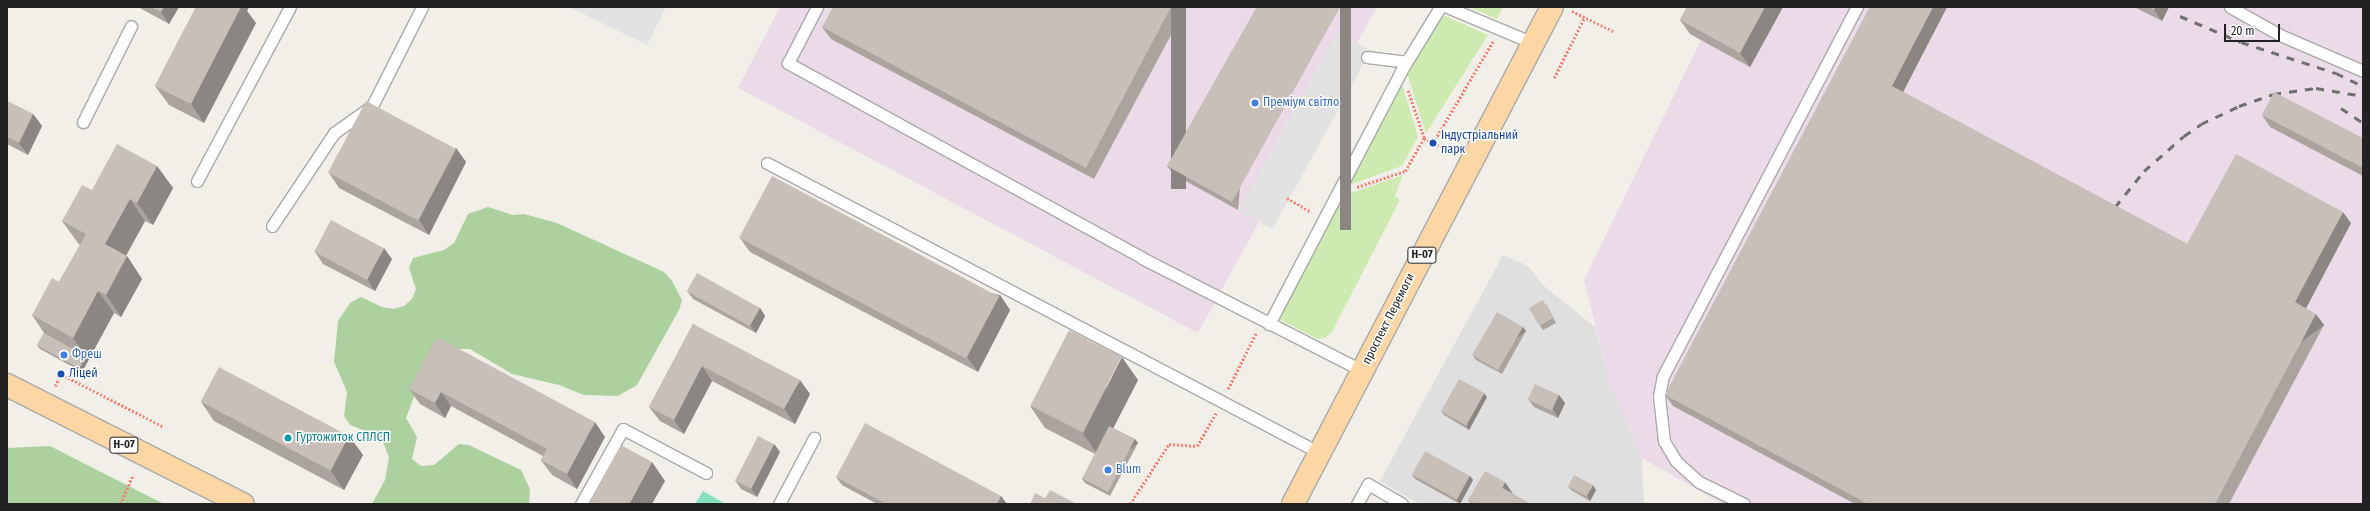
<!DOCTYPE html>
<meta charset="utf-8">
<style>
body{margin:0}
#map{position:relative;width:2370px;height:511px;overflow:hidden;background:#f2efe9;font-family:"Fira Sans Condensed",sans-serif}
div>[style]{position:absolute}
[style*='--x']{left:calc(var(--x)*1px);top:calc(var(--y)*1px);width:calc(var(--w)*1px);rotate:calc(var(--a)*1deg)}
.residential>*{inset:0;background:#e0dfdf}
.industrial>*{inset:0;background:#ebdbe8}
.grass>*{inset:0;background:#cdebb0}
.forest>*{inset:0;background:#add19e}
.pitch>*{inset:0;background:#88e0be}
.parking>*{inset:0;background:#e2e2e2;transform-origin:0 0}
.path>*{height:2.5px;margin-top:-1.25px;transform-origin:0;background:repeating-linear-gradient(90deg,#fa8072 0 2px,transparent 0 4px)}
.roads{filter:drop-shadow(1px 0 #a9a9a9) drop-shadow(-1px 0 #a9a9a9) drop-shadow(0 1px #a9a9a9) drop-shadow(0 -1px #a9a9a9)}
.service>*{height:11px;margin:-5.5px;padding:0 5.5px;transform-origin:5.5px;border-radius:5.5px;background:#fff}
.primary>*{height:22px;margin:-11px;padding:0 11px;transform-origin:11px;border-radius:11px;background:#fcd6a4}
.rail>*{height:3px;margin-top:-1.5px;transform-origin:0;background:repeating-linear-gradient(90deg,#707070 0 8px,transparent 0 16px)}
.wall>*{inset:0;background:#aba49e}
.shaded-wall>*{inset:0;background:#8b8681;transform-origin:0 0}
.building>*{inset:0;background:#c7bfb8;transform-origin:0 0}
.dots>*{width:11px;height:11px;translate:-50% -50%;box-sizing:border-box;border:2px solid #fff;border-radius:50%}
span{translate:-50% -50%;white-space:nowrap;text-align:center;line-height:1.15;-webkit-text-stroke:3px #fff;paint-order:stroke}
.shield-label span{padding:1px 3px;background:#fff;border:1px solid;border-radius:3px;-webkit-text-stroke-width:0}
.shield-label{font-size:11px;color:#222;font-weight:700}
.shop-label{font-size:12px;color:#366cbe}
.left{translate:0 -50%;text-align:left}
.transit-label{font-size:12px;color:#164399}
.street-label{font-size:12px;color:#222}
.culture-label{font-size:12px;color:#0d838f}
.frame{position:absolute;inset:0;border:8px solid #222;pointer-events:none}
.scale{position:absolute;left:2224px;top:24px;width:56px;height:18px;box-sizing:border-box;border:2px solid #222;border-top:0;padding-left:5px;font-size:12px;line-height:14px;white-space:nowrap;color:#222;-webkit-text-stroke:3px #fff;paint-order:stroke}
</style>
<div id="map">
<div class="residential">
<div style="clip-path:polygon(1503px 255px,1528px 266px,1544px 286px,1595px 327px,1609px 380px,1642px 458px,1644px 504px,1419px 504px,1380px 481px)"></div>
</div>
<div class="industrial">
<div style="clip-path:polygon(780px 7px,1377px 7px,1198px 333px,738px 88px)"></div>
<div style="clip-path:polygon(1706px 7px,2363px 7px,2363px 504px,1722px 504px,1642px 458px,1609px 380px,1584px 280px,1701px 40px,1690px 34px)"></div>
</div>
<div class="grass">
<div style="clip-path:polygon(1469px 7px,1503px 7px,1497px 19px)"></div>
<div style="clip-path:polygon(1441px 14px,1488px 35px,1426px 133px,1407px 73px)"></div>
<div style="clip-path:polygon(1402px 84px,1418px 137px,1402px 166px,1349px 185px)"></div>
<div style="clip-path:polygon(1403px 175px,1395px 196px,1400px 200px,1332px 332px,1325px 338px,1317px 339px,1277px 318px,1343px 196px)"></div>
</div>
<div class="forest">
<div style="clip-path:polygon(488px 207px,513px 215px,524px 214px,557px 223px,664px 272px,672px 281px,682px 300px,679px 310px,637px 385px,618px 396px,584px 395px,559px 385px,512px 374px,470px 349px,442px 349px,422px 376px,406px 418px,417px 437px,412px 459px,421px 466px,434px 465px,459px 444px,469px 445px,521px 470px,530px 489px,529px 504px,372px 504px,385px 480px,389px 457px,381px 437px,350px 425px,344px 416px,347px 392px,334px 362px,338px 321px,350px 303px,361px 297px,382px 307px,393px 309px,404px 306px,412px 299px,416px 289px,409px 268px,413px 258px,444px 250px,454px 243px,468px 214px)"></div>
<div style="clip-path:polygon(50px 446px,164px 504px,7px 504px,7px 448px)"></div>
</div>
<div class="pitch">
<div style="clip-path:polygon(703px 491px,726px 504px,695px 504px)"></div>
</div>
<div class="parking">
<div style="clip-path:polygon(569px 7px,666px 7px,647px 45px)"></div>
<div style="left:1337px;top:32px;width:39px;height:204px;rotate:29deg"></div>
</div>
<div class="path">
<div style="--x:1572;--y:11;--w:48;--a:26"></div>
<div style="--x:1554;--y:78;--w:67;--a:-63.4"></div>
<div style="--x:1424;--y:138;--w:10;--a:29"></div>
<div style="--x:1433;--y:143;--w:118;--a:-59.5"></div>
<div style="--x:1433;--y:143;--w:23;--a:23"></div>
<div style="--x:1357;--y:187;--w:51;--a:-18.4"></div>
<div style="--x:1405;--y:171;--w:38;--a:-60"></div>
<div style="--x:1424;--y:138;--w:50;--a:-108.8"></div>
<div style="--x:1287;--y:198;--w:28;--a:30"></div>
<div style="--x:55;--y:386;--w:13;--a:-63"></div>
<div style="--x:61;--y:374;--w:116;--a:27.2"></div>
<div style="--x:1228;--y:389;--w:63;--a:-63.4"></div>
<div style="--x:120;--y:504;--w:32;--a:-66"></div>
<div style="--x:1130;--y:504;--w:72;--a:-57"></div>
<div style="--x:1169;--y:444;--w:28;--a:4"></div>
<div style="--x:1197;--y:446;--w:38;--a:-60"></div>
</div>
<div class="roads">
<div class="service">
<div style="--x:817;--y:7;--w:63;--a:117.4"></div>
<div style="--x:788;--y:63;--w:404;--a:28.8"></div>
<div style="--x:1142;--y:258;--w:248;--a:27.1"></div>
<div style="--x:1447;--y:7;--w:93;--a:22.7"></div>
<div style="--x:2230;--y:7;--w:57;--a:29.2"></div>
<div style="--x:2280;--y:35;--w:90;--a:23.4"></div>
<div style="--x:1367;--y:57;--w:39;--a:7"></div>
<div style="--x:83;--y:122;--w:107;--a:-63.4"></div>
<div style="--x:767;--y:163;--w:624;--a:27.67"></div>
<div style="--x:197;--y:181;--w:197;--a:-61.9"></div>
<div style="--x:272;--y:226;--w:112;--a:-56.3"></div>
<div style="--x:334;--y:133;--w:47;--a:-35.4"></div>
<div style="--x:372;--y:106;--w:111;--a:-63.2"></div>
<div style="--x:1269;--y:324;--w:285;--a:-62.4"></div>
<div style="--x:1401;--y:71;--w:75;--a:-58.6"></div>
<div style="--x:581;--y:504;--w:86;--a:-60.8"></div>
<div style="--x:623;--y:429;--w:94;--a:27.9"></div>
<div style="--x:779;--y:504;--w:75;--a:-62.1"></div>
<div style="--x:1357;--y:504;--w:23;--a:-61"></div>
<div style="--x:1368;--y:484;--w:39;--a:30"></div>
<div style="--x:1744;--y:504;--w:50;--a:-153.9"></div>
<div style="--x:1699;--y:482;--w:31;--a:-138"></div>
<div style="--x:1676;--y:461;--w:23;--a:-121"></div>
<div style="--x:1664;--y:441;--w:45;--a:-96.3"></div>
<div style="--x:1659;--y:396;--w:20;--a:-79"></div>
<div style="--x:1663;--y:376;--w:417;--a:-62.3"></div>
</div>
<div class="primary">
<div style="--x:7;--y:385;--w:264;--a:26.8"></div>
<div style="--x:1293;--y:504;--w:560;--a:-62.47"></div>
</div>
</div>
<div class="rail">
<div style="--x:2180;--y:16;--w:66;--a:23.1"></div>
<div style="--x:2241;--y:42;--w:100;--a:18.1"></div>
<div style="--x:2336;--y:73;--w:30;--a:26"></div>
<div style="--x:2341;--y:108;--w:27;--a:34"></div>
<div style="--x:2115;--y:207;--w:46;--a:-51.1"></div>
<div style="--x:2144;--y:171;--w:53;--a:-41.2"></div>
<div style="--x:2184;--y:136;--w:21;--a:-35"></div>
<div style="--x:2201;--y:124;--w:42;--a:-25.3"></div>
<div style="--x:2239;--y:106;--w:36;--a:-19"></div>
<div style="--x:2273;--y:94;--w:43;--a:-7.9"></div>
<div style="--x:2316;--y:88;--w:48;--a:9.7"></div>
</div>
<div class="wall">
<div style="clip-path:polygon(138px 7px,179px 7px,169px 24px)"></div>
<div style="clip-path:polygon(196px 7px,249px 7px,247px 11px,256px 23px,204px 123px,169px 105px,155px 86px)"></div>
<div style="clip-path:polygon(1186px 7px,1094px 179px,831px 39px,822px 27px)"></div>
<div style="clip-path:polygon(1257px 7px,1238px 210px,1173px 174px,1167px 166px)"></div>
<div style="clip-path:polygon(1687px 7px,1783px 7px,1750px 67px,1690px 34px,1680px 20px)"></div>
<div style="clip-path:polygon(1870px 7px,1947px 7px,1903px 92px,2187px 244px,2351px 223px,2306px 308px,2324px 325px,2229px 504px,1855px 504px,1673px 406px,1665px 395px)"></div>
<div style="clip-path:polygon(2134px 7px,2169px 7px,2162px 21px)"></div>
<div style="clip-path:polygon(7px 101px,33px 114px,42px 126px,28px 155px,7px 144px)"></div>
<div style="clip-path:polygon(2262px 115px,2363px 138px,2363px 176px,2270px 127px)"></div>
<div style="clip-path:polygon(456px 148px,466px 162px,429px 235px,339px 188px,329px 173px)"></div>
<div style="clip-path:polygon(157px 166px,173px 188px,153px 225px,145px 221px,126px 256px,127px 256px,142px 279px,121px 317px,114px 313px,82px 372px,40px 349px,37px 345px,44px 333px,32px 315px,59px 282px,80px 245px,78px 243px,62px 221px,92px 190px)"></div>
<div style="clip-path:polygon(740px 238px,1000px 295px,1010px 310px,978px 372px,750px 252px)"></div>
<div style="clip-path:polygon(315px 252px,392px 259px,375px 291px,323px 264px)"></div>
<div style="clip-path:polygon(687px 291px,760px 308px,765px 316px,756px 333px,693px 299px)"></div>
<div style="clip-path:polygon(1546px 304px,1556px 323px,1543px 330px,1540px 326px)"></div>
<div style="clip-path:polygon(693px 324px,810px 394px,795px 424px,712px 381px,684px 434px,660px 421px,649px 407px)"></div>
<div style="clip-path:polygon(1523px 327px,1526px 331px,1502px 374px,1476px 360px,1473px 356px)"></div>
<div style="clip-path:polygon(437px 337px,605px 437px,577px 489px,552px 475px,541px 460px,543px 456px,451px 406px,445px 418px,420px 404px,409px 389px)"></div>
<div style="clip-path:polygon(1138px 380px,1113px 428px,1135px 439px,1138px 443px,1110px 496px,1085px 483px,1082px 479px,1095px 454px,1045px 428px,1030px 406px)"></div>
<div style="clip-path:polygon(1559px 395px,1565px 403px,1558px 418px,1534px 407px,1528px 399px)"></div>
<div style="clip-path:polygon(1487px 397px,1469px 430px,1444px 415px,1441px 411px)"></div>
<div style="clip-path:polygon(201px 402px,349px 436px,363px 455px,344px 490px,214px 421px)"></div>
<div style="clip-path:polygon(774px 444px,780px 452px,757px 497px,741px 489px,735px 480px)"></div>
<div style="clip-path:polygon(1412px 475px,1470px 476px,1473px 480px,1460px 504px,1415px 479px)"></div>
<div style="clip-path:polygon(836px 477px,1001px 496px,1007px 504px,877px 504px,842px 485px)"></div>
<div style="clip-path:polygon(1568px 486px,1596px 490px,1590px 501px,1571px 490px)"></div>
<div style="clip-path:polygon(1513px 494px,1530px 504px,1471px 504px,1468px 500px)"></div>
</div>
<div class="shaded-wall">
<div style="clip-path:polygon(164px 7px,179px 7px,169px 24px,161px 12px)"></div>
<div style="clip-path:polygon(237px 7px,249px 7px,247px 11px,256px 23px,204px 123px,191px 104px)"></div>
<div style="left:1171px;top:7px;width:15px;height:182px"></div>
<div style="left:1340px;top:7px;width:11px;height:223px"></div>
<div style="clip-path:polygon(1765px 7px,1783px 7px,1750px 67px,1740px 53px)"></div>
<div style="clip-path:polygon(1933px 7px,1947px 7px,1900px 98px,1892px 86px)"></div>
<div style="clip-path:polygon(2155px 7px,2169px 7px,2162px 21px,2154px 10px)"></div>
<div style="clip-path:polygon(33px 114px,42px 126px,28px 155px,19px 143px)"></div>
<div style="clip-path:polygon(456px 148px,466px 162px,429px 235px,419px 220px)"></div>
<div style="clip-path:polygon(157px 166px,173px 188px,153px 225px,137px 203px)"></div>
<div style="clip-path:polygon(130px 199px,145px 221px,120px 266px,105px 244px)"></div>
<div style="clip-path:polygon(2343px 212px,2351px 223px,2303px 314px,2295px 302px)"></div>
<div style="clip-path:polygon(384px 248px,392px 259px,375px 291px,367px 279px)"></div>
<div style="clip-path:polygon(127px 256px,142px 279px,121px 317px,106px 295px)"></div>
<div style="clip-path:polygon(98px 291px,114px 313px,82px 372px,79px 368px,86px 356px,73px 338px)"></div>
<div style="clip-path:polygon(1000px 295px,1010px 310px,978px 372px,967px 357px)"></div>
<div style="clip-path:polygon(760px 308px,765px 316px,756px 333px,750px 325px)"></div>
<div style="left:2316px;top:314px;width:14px;height:215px;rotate:54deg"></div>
<div style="left:1523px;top:327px;width:5px;height:49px;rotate:53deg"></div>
<div style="clip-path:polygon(1122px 357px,1138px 380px,1099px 456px,1083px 434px)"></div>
<div style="clip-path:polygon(702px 366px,712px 381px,684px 434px,674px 420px)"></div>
<div style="clip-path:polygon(800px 380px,810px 394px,795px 424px,784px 409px)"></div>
<div style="clip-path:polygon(441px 392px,451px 406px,445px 418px,435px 403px)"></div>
<div style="clip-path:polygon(1484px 393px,1487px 397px,1469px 430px,1466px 425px)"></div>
<div style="clip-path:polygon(1559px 395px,1565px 403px,1558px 418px,1553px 409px)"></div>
<div style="clip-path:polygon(595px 422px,605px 437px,577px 489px,567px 474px)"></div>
<div style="clip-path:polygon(349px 436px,363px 455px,344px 490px,331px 471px)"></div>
<div style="left:1135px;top:439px;width:5px;height:60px;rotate:53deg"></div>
<div style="clip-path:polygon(774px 444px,780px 452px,757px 497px,751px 489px)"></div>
<div style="clip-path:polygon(652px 462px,665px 481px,652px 504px,629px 504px)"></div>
<div style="clip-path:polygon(1470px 476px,1473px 480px,1460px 504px,1457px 500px)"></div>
<div style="clip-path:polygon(1505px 482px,1513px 494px,1502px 488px)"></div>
<div style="clip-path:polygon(1593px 485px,1596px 490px,1590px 501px,1587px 496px)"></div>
<div style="clip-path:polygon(1001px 496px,1007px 504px,997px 504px)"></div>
</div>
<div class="building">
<div style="clip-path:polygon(151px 7px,164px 7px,161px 12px)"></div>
<div style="clip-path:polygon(196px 7px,241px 7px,191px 104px,155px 86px)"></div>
<div style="clip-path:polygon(833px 7px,1171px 7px,1086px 168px,822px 27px)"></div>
<div style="clip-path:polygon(1257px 7px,1340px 7px,1232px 202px,1167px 166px)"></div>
<div style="clip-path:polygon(1687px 7px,1765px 7px,1740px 53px,1680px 20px)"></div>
<div style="clip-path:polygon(1870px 7px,1933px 7px,1892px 86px,2187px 244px,2236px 154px,2343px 212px,2295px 302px,2316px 314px,2215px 504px,1868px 504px,1665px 395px)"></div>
<div style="clip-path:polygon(2149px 7px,2155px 7px,2154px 10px)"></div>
<div style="clip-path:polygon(2274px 92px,2363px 138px,2363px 168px,2262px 115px)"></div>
<div style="clip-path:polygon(7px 101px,33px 114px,19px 143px,7px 137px)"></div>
<div style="left:366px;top:101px;width:102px;height:81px;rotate:28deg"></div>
<div style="clip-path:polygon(117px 144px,157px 166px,137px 203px,130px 199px,105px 244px,127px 256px,106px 295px,98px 291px,73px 338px,32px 315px,52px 278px,59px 282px,86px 234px,62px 221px,82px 185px,92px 190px)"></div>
<div style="left:772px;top:176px;width:257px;height:70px;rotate:28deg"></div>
<div style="left:331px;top:220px;width:60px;height:36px;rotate:28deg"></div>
<div style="left:697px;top:273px;width:72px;height:21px;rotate:29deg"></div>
<div style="left:1543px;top:300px;width:21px;height:16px;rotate:61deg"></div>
<div style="left:1497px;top:312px;width:30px;height:50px;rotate:30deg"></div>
<div style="clip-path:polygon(693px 324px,800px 380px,784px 409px,702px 366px,674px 420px,649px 407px)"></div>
<div style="left:1069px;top:330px;width:59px;height:85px;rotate:27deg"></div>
<div style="left:44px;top:333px;width:48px;height:14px;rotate:29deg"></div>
<div style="clip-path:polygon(437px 337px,595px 422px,567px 474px,541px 460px,547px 449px,441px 392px,435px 403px,409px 389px)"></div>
<div style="left:219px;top:367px;width:147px;height:39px;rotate:28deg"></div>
<div style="left:1459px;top:379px;width:29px;height:37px;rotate:29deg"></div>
<div style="left:1535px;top:384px;width:26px;height:17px;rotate:25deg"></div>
<div style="clip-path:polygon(865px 423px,1001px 496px,997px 504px,886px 504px,836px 477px)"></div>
<div style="left:1109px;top:426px;width:29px;height:59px;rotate:27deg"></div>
<div style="left:758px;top:436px;width:18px;height:50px;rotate:27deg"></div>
<div style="clip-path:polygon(621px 445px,652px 462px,629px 504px,589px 504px)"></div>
<div style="left:1425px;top:451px;width:51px;height:27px;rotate:29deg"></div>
<div style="clip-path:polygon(1485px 471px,1505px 482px,1502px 488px,1530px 504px,1476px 504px,1468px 500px)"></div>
<div style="left:1574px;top:475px;width:21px;height:13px;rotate:28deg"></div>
<div style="clip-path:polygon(1050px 490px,1077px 504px,1056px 504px,1045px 498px)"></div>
<div style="clip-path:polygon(1035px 493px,1056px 504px,1030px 504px)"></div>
</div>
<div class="dots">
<div style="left:1255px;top:103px;background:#3f7fe0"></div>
<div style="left:1433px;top:143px;background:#1a4fb4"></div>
<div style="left:64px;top:355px;background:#3f7fe0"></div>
<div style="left:61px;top:374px;background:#1a4fb4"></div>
<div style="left:288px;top:438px;background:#0f9aa8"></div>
<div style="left:1108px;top:470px;background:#3f7fe0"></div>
</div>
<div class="shield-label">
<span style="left:1422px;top:255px">Н-07</span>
<span style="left:124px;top:445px">Н-07</span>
</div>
<div class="shop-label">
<span class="left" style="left:1263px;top:103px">Преміум світло</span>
<span class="left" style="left:72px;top:355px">Фреш</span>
<span class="left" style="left:1116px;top:470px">Blum</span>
</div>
<div class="transit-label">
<span class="left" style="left:1441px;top:143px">Індустріальний<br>парк</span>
<span class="left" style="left:69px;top:374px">Ліцей</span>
</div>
<div class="street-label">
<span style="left:1389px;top:319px;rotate:-63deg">проспект Перемоги</span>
</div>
<div class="culture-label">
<span class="left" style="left:296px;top:438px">Гуртожиток СПЛСП</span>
</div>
<div class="frame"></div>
<div class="scale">20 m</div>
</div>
